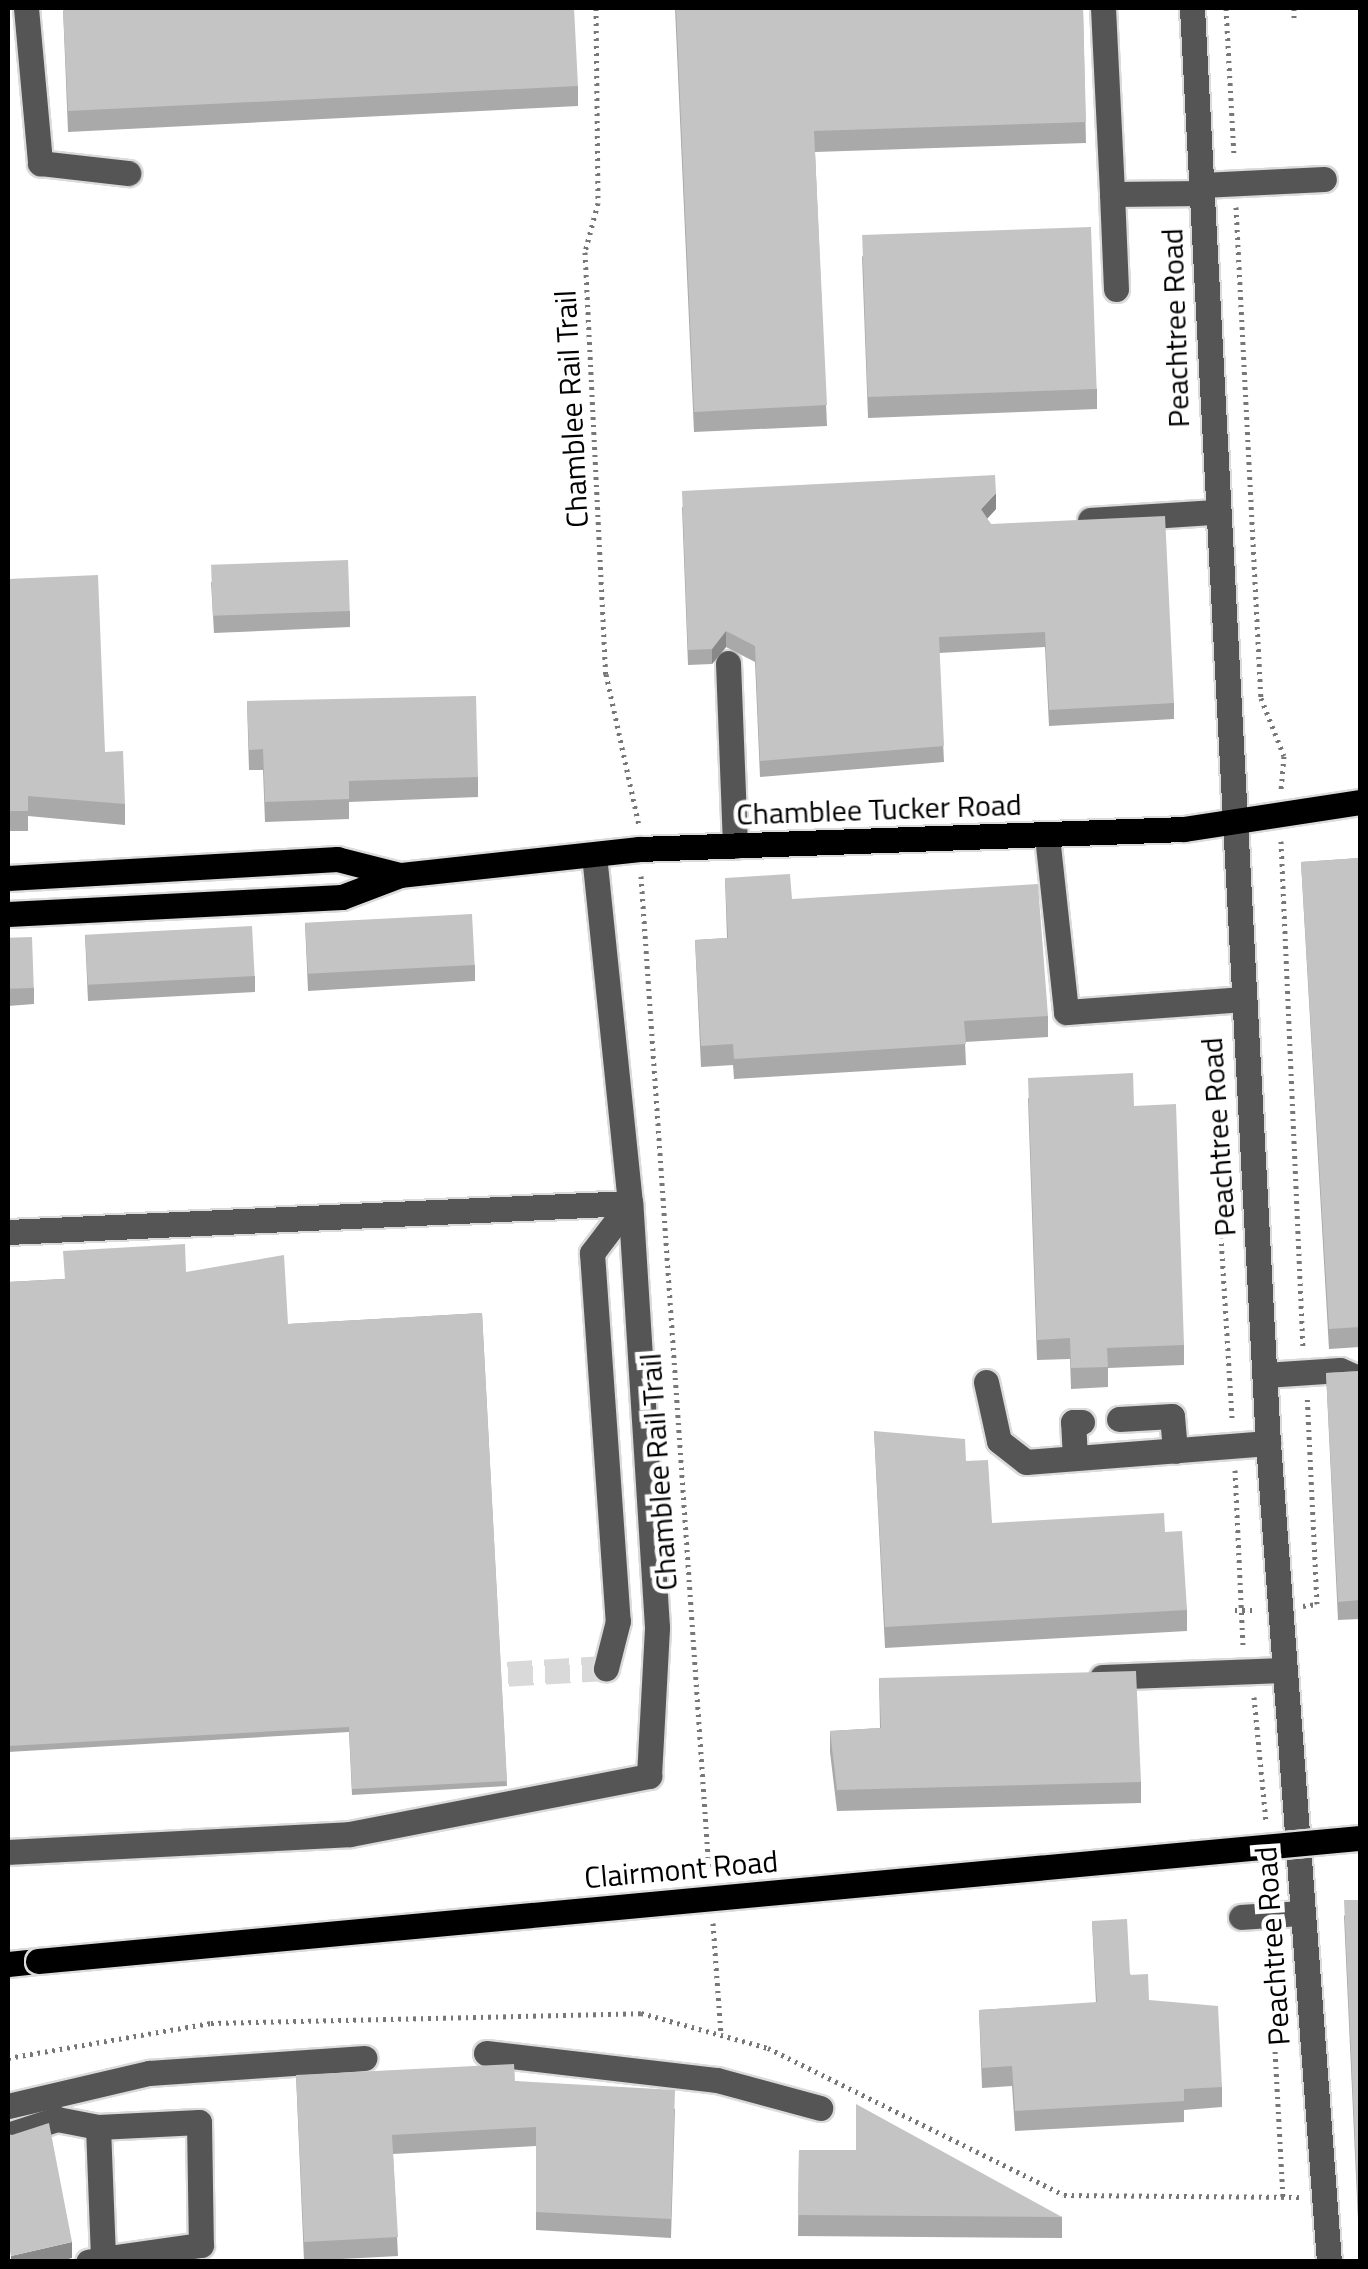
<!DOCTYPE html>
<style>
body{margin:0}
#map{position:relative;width:1368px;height:2269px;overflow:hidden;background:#fff;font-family:"Titillium Web",sans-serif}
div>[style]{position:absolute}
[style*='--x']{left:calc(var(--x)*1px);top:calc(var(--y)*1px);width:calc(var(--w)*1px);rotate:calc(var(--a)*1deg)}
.minor-tunnel>*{height:25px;margin-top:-12.5px;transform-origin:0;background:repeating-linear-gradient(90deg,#d9d9d9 0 25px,transparent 0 37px)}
.path>*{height:5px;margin-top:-2.5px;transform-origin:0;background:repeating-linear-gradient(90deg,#777 0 2.5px,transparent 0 7.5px)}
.roads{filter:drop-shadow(2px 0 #dbdbdb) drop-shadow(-2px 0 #dbdbdb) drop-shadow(0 2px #dbdbdb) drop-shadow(0 -2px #dbdbdb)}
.minor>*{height:25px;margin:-12.5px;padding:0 12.5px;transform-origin:12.5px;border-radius:12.5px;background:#555}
.major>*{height:25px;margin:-12.5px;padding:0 12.5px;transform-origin:12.5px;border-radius:12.5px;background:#000}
.bridges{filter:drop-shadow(2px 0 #dbdbdb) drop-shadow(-2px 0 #dbdbdb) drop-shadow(0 2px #dbdbdb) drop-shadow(0 -2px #dbdbdb)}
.major-bridge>*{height:25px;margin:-12.5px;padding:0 12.5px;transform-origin:12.5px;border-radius:12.5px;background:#000}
.wall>*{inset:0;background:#a9a9a9}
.shaded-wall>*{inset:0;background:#898989}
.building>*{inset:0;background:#c4c4c4;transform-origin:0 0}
span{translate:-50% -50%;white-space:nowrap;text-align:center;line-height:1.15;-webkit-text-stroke:9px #fff;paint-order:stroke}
.street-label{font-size:30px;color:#000}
.frame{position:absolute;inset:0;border:10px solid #000;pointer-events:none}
</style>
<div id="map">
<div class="minor-tunnel">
<div style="--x:471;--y:1676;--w:135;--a:-3.4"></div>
</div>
<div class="path">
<div style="--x:596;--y:8;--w:195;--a:89.4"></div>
<div style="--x:598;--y:203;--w:51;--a:104.9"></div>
<div style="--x:585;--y:252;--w:423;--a:87.2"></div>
<div style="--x:606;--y:674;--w:155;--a:77.7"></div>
<div style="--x:1226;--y:8;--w:148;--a:86.9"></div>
<div style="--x:1294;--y:8;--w:13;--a:90"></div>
<div style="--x:1236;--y:207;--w:492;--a:87.1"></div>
<div style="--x:1261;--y:698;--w:62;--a:68.4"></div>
<div style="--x:1284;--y:756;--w:34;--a:95"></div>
<div style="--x:1281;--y:841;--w:508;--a:87.52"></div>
<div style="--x:641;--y:876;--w:998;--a:86.09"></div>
<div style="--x:1209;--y:1041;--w:380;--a:86.5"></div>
<div style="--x:1235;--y:1470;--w:178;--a:87.4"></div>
<div style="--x:1303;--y:1606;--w:14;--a:-8"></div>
<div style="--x:1317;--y:1604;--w:209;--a:-92.7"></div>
<div style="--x:1235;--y:1610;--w:22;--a:0"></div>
<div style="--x:1254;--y:1697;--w:125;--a:84.5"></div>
<div style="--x:713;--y:1923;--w:112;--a:85.9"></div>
<div style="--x:1269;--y:1939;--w:258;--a:86.9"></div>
<div style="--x:8;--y:2058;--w:206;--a:-9.8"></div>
<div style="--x:211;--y:2023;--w:430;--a:-1.3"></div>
<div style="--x:641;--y:2013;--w:132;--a:15.4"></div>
<div style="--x:768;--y:2048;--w:330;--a:26.4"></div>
<div style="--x:1064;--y:2195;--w:235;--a:0.5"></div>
</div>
<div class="roads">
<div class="minor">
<div style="--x:26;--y:8;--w:156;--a:84.8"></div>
<div style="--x:40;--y:163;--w:89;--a:6.5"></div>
<div style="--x:1103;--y:8;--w:186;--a:87.2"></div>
<div style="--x:1192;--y:8;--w:1437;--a:86.97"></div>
<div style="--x:1268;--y:1443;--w:821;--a:85.74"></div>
<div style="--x:1202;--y:185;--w:122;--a:-2.8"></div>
<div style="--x:1116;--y:289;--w:95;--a:-92.4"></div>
<div style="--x:1112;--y:194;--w:90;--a:-0.6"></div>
<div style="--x:1090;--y:520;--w:125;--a:-3.7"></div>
<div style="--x:728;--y:663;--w:183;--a:87.8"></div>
<div style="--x:1047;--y:836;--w:177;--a:83.8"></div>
<div style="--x:1066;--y:1012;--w:176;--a:-4.2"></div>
<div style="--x:8;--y:1232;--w:623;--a:-2.67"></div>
<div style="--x:630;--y:1203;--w:63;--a:127.2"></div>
<div style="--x:592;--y:1253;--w:369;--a:86"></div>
<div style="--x:618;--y:1621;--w:49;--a:104.3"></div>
<div style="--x:1265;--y:1375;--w:75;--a:-3.8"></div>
<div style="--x:1340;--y:1370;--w:22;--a:24"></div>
<div style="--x:986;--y:1382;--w:60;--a:77.6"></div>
<div style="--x:999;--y:1441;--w:34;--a:38"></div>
<div style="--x:1026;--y:1462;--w:243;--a:-4.5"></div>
<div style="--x:1119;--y:1419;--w:53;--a:-3.2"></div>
<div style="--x:1172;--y:1416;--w:35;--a:85"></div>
<div style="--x:1075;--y:1458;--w:36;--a:-93"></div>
<div style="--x:1073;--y:1422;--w:9;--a:0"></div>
<div style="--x:1102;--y:1677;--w:181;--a:-2.2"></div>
<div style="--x:8;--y:1852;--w:342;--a:-3"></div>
<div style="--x:350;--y:1834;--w:305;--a:-11"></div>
<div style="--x:649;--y:1776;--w:149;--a:-86.9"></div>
<div style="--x:657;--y:1627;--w:425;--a:-93.6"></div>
<div style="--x:630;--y:1203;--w:350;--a:-95.9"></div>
<div style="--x:1241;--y:1917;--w:61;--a:-3.8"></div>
<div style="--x:486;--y:2053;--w:233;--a:6.7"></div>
<div style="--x:717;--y:2080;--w:107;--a:15.2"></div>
<div style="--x:8;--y:2106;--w:145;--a:-13.2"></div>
<div style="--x:149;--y:2073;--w:216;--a:-4"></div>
<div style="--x:98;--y:2127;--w:101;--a:-2.8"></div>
<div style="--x:199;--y:2122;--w:123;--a:89.1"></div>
<div style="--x:201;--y:2245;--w:99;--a:171.9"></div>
<div style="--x:8;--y:2135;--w:52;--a:-18.1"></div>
<div style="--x:57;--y:2119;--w:42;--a:11"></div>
<div style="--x:98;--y:2127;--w:132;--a:87.8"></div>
<div style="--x:103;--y:2259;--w:15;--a:169"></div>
</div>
<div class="major">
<div style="--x:8;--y:878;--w:330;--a:-3.3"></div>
<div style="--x:337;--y:859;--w:65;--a:14.3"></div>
<div style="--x:8;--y:914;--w:334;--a:-2.9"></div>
<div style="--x:342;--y:897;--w:62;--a:-20.8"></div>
<div style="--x:400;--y:875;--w:240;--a:-6.2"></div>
<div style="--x:639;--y:849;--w:545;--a:-2.1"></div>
<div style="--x:1184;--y:829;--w:178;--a:-8.7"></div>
<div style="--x:8;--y:1964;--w:30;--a:-6"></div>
</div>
</div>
<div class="bridges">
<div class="major-bridge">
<div style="--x:38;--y:1961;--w:1328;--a:-5.32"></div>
</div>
</div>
<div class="wall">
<div style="clip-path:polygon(63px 8px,578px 86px,578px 106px,68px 132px)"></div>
<div style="clip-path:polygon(675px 8px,1083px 8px,1086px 143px,815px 152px,827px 426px,694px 432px)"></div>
<div style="clip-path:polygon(862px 256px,1097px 389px,1097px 409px,868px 418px)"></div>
<div style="clip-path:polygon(682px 507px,996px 509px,987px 519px,991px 524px,1174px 703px,1174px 719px,1049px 726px,1045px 647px,939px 653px,944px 762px,760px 777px,755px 662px,726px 647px,712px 664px,688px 665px)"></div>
<div style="clip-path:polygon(8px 579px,105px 752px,125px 804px,125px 825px,28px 816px,28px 831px,8px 831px)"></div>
<div style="clip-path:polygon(211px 582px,350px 611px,350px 627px,214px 633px)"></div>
<div style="clip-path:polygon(247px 701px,478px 777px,478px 797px,349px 802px,349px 819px,265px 822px,263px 770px,249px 770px)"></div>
<div style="clip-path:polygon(1360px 858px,1360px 1347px,1329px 1349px,1301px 862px)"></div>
<div style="clip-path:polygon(725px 878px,792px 899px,1048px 1016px,1048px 1037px,965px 1042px,966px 1065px,734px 1079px,733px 1065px,701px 1067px,695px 940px,727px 938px)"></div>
<div style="clip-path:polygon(305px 923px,475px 965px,475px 981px,308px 991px)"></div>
<div style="clip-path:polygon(85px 935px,255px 976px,255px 992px,88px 1001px)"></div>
<div style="clip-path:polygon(8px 939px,34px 988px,34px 1004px,8px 1006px)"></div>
<div style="clip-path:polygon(1028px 1098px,1134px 1106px,1184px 1345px,1184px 1365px,1108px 1368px,1108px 1387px,1071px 1389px,1070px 1359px,1037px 1360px)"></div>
<div style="clip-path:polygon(186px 1272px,288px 1324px,482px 1313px,507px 1786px,352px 1795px,349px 1732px,8px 1752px,8px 1282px)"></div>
<div style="clip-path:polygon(1360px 1371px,1360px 1619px,1338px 1620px,1326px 1373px)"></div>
<div style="clip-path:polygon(874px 1431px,966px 1461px,992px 1523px,1165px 1532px,1187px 1610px,1187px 1631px,885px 1648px)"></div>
<div style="clip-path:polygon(879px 1678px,1141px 1782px,1141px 1803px,837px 1811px,830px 1752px,830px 1731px,880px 1728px)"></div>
<div style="clip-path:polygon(1360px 1900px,1360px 2220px,1358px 2220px,1344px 1916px)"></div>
<div style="clip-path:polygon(1092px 1921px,1149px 2000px,1222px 2087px,1222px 2107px,1184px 2110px,1184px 2122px,1015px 2131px,1012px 2086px,982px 2088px,979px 2010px,1096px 2003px)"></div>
<div style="clip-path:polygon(296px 2075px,515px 2081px,675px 2109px,671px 2238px,536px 2230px,536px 2146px,393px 2154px,398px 2256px,304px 2261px)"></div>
<div style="clip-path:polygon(799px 2150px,1062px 2217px,1062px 2238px,798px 2236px)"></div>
</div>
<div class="shaded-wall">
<div style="clip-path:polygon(996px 493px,996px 509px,981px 525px,981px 509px)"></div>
<div style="clip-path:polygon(726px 631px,726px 647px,712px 664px,712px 649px)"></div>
<div style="clip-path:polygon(72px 2242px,72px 2258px,57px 2262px,11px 2262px,11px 2256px)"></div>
</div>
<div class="building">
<div style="clip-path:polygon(63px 8px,574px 8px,578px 86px,68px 111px)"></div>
<div style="clip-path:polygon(676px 8px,1083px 8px,1086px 122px,814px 131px,827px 405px,694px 412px)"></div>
<div style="left:1091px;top:227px;width:162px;height:229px;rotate:88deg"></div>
<div style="clip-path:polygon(995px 475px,996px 493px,981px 509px,991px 524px,1165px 516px,1174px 703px,1049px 710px,1045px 632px,939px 637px,944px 746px,760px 761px,755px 646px,726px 631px,712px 649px,688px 650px,682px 491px)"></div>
<div style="left:348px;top:560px;width:51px;height:137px;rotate:88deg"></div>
<div style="clip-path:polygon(98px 575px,105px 752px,123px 751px,125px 804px,28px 796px,28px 811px,8px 811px,8px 579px)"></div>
<div style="clip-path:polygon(476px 696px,478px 777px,349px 781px,349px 799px,265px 802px,263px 749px,249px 750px,247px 701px)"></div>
<div style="clip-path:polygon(1360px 858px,1360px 1327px,1329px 1329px,1301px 862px)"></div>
<div style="clip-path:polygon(790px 874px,792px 899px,1038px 884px,1048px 1016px,964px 1021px,966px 1044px,734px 1059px,733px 1044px,701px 1046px,695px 940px,728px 938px,725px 878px)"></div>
<div style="left:472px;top:914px;width:51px;height:167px;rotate:87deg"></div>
<div style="left:252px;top:926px;width:50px;height:167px;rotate:87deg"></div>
<div style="left:32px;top:937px;width:51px;height:24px;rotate:88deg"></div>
<div style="clip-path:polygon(1133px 1073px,1134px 1106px,1176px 1104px,1184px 1345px,1107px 1348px,1108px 1367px,1071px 1368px,1070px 1338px,1037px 1340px,1028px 1078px)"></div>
<div style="clip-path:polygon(185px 1244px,186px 1272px,284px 1255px,288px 1324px,482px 1313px,507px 1781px,352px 1789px,349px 1727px,8px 1746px,8px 1282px,65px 1279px,63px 1251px)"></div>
<div style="clip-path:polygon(1360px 1371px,1360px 1600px,1338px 1602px,1326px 1373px)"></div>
<div style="clip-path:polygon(874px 1431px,965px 1439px,966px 1461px,988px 1460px,992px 1523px,1164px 1513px,1165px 1532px,1182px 1531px,1187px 1610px,885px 1627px)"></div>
<div style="clip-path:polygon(1136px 1671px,1141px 1782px,837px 1790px,830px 1731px,881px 1728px,879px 1678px)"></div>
<div style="clip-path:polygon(1344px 1900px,1360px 1900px,1360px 2204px,1358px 2204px)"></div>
<div style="clip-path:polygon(1127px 1919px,1130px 1975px,1148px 1974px,1149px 2000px,1218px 2006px,1222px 2087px,1184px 2089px,1184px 2101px,1015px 2111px,1012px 2066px,982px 2068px,979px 2010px,1097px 2002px,1092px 1921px)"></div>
<div style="clip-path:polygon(514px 2064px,515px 2081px,675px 2090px,671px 2219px,536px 2212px,536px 2127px,392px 2135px,398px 2237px,304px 2242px,296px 2075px)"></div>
<div style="clip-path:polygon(856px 2104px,1062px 2217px,798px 2215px,799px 2150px,856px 2150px)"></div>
<div style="clip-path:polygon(49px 2123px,72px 2242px,11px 2256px,8px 2242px,8px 2134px,12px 2135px)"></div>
</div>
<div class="street-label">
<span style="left:1175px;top:328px;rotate:-92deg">Peachtree Road</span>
<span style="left:571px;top:409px;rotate:-93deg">Chamblee Rail Trail</span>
<span style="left:879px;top:809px;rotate:-2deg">Chamblee Tucker Road</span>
<span style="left:1218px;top:1137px;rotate:-94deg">Peachtree Road</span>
<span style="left:658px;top:1472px;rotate:-94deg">Chamblee Rail Trail</span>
<span style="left:681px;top:1869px;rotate:-5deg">Clairmont Road</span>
<span style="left:1272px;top:1946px;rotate:-94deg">Peachtree Road</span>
</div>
<div class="frame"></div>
</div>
